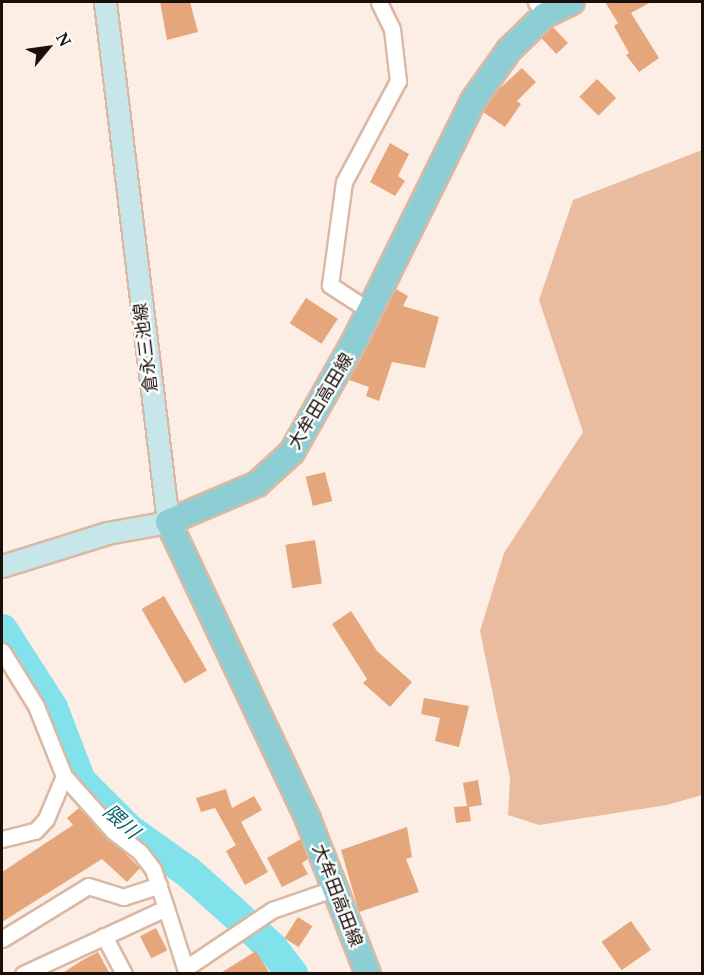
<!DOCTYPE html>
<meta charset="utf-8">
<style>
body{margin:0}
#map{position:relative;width:704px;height:975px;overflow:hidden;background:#fceee5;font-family:"Noto Serif","Noto Sans JP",serif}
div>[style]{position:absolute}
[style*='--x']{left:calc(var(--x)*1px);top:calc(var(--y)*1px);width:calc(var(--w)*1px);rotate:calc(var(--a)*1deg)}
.green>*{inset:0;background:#eabc9f}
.river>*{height:32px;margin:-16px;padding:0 16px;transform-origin:16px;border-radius:16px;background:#81e2ec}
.building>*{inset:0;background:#e5a67c;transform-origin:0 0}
.roads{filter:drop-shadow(2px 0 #dab9a4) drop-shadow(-2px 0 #dab9a4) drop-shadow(0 2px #dab9a4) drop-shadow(0 -2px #dab9a4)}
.minor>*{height:15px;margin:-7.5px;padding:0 7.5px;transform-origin:7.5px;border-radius:7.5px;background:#fff}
.secondary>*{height:21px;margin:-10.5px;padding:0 10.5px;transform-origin:10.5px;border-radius:10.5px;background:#c6e6e9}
.primary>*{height:24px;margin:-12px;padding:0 12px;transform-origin:12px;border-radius:12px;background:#8dced4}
span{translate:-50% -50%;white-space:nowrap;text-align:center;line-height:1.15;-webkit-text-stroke:4.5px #fff;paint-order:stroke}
.street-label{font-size:18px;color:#1b1009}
.water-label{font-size:20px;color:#0e6269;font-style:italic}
.frame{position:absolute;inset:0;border:3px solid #1b1009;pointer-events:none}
.north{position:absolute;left:18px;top:18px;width:60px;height:60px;-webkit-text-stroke:4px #fff;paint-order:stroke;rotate:61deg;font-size:16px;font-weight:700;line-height:24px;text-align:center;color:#1b1009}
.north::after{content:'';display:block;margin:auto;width:21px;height:27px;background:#1b1009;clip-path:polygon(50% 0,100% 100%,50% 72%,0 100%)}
</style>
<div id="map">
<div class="green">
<div style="clip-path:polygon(702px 150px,702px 795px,667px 805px,539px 825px,508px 815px,510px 778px,480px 631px,504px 553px,583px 432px,539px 300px,573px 200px)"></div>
</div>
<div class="river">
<div style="--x:2;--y:630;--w:93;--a:57.3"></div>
<div style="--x:52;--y:708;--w:78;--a:69"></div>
<div style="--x:80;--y:781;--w:69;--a:45"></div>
<div style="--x:129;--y:830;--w:72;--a:35.4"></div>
<div style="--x:188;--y:872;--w:60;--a:41.6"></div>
<div style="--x:233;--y:912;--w:53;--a:42.7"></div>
<div style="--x:272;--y:948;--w:33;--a:52"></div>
</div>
<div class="building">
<div style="clip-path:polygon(160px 2px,190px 2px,198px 32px,167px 40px)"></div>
<div style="clip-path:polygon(605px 2px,651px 2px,631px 13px,659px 58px,639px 72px,626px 55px,629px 53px,614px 26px,618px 23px)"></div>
<div style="left:553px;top:27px;width:22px;height:16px;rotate:47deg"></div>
<div style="clip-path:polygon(522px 68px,536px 82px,517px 101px,521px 104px,505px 127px,483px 112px,499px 89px)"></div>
<div style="left:597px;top:79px;width:27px;height:25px;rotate:45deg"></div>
<div style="clip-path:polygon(390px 143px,409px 154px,398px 176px,405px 181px,395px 196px,370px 182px)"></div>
<div style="clip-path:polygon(396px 289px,408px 296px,403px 306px,439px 317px,425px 368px,392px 362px,379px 401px,366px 396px,369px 387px,349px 380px)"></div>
<div style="left:306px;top:298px;width:38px;height:30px;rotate:33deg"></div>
<div style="left:325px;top:472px;width:30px;height:20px;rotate:76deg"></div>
<div style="left:315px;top:540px;width:44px;height:30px;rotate:81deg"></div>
<div style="left:164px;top:596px;width:86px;height:26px;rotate:60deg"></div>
<div style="clip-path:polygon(351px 611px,377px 651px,412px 682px,390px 707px,363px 683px,367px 679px,332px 624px)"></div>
<div style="clip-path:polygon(424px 698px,469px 706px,459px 747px,435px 741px,440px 718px,421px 714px)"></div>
<div style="clip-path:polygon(478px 780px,482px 805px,469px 807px,471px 821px,456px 823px,454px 807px,467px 806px,463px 783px)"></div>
<div style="clip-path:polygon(226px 789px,232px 808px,254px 796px,262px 810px,241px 822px,268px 872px,245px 885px,226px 851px,236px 845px,234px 842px,215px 808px,201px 812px,196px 798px)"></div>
<div style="clip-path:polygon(79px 808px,140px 868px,127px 882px,102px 859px,2px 922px,2px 872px,73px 825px,67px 818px)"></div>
<div style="clip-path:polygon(407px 827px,412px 857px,406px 859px,419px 892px,359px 912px,341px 850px)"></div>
<div style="clip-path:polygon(301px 839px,308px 859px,302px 863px,308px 874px,282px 887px,267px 858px)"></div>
<div style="left:298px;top:917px;width:17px;height:25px;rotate:33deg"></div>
<div style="left:631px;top:921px;width:35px;height:36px;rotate:55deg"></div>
<div style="left:156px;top:928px;width:25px;height:18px;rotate:63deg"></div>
<div style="clip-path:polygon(256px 951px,270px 974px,219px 974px)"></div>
<div style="clip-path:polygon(98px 952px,110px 974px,61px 974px,81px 961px)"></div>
</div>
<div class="roads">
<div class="minor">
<div style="--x:536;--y:2;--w:16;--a:55"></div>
<div style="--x:370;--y:311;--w:48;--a:-147"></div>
<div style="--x:330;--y:285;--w:104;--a:-82.3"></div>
<div style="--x:344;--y:182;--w:115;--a:-61.9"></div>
<div style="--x:398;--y:81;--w:52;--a:-96.6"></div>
<div style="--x:392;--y:29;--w:30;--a:-116"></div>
<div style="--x:2;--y:651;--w:65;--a:58.3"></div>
<div style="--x:36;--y:706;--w:75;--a:68.2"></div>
<div style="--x:64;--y:776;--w:74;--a:48.3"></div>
<div style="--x:113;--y:831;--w:34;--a:38"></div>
<div style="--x:140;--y:852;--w:21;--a:53"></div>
<div style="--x:153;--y:869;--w:41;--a:71.6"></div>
<div style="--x:2;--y:839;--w:34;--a:-14"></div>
<div style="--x:35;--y:831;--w:16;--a:-47"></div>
<div style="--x:46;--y:819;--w:47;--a:-67.3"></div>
<div style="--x:104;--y:936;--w:43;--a:62.2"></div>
<div style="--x:2;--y:939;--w:101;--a:-31.6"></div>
<div style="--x:88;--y:886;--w:37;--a:17"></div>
<div style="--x:123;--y:897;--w:38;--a:-18"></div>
<div style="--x:186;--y:968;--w:104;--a:-34"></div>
<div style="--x:272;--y:910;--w:68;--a:-19"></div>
<div style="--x:23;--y:974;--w:157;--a:-24.8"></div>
<div style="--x:166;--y:908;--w:69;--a:72.3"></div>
</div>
<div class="secondary">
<div style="--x:2;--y:566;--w:110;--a:-17.4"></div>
<div style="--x:107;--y:533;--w:62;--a:-10.2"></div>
<div style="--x:168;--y:522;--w:524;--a:-96.91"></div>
</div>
<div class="primary">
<div style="--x:368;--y:974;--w:166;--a:-111.2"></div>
<div style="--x:308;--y:819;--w:328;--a:-115.2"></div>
<div style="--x:168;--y:522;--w:97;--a:-23.1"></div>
<div style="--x:257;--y:484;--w:47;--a:-42.4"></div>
<div style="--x:292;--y:452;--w:129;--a:-60.6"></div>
<div style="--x:355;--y:340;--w:267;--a:-63.7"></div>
<div style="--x:473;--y:101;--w:62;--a:-54.8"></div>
<div style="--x:509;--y:50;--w:50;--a:-44.2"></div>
<div style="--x:545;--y:15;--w:30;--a:-26"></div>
</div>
</div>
<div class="street-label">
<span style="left:145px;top:348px;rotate:-97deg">倉永三池線</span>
<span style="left:320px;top:401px;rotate:-59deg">大牟田高田線</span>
<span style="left:338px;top:895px;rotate:69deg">大牟田高田線</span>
</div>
<div class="water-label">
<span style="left:122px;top:821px;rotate:42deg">隈川</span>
</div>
<div class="frame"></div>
<div class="north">N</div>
</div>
